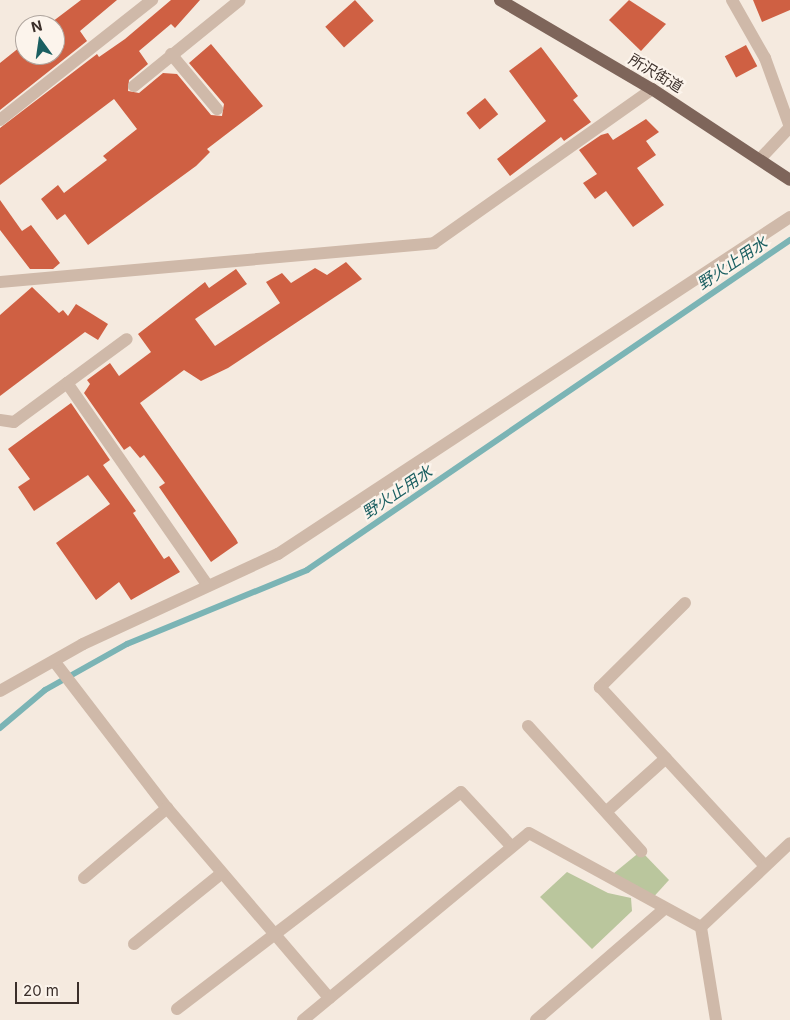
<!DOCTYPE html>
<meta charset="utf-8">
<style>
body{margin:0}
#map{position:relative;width:790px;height:1020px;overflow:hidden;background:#f5eadf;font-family:Inter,"Noto Sans JP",sans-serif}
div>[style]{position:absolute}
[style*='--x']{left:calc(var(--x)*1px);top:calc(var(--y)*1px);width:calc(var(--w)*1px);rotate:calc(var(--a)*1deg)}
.green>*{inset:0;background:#bac69d}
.stream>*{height:6px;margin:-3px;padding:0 3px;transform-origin:3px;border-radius:3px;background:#7bb4b5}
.building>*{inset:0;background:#cf6043;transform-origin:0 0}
.minor>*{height:12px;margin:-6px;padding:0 6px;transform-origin:6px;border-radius:6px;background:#cfb9a9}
.major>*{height:12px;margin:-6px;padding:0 6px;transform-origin:6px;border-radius:6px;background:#7e655a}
span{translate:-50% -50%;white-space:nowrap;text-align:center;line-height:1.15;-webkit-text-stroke:4.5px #fcf4ec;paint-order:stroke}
.street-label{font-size:15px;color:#3b2f2a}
.water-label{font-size:16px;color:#1b5f61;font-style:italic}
.north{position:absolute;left:15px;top:15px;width:50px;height:50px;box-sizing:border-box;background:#fcf4ec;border:1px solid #afa59e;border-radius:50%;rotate:346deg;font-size:14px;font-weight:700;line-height:20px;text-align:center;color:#3b2f2a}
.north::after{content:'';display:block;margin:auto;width:18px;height:22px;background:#1b5f61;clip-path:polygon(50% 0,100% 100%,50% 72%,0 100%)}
.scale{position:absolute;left:15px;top:982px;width:64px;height:22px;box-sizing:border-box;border:2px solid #3b2f2a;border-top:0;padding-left:6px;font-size:15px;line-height:18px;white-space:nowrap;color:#3b2f2a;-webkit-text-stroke:4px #fcf4ec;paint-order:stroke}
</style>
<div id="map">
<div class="green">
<div style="clip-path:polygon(641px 851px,669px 880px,649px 902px,608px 878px)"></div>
<div style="clip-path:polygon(567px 872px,608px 893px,631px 898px,632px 911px,592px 949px,540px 897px)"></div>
</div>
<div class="stream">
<div style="--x:0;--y:728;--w:59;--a:-40.2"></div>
<div style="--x:45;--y:690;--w:94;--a:-29.3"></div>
<div style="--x:127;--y:644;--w:195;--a:-22.3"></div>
<div style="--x:307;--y:570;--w:585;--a:-34.34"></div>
</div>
<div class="building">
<div style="clip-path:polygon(81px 0,117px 0,80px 31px,87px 41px,0 110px,0 63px,25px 43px,25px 55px,55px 55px,55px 25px,48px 25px)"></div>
<div style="clip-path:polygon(171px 0,200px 0,175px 28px,171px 24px,139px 51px,148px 64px,129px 80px,128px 91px,139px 93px,163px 73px,177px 74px,211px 115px,222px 116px,224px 104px,189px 63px,211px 44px,263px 106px,207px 149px,210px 152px,196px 166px,88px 245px,65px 214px,57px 220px,41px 199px,58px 185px,64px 193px,107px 160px,103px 156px,137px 129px,114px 99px,0 185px,0 128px,97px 54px,99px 57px,125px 39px)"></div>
<div style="left:355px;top:0;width:28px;height:40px;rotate:48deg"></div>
<div style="clip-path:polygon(629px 0,666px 24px,641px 51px,609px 20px)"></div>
<div style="clip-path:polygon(753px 0,790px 0,790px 10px,762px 22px)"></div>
<div style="left:746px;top:45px;width:24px;height:24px;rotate:62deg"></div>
<div style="clip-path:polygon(541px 47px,578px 96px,573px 100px,591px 122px,564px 141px,561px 137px,510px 176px,497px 159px,546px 121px,509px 71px)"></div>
<div style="left:485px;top:98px;width:21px;height:24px;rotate:51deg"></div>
<div style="clip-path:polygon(646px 119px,659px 132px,646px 141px,656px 155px,637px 168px,664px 205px,633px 227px,606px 191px,595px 199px,583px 183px,597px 174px,579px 150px,601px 135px,608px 133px,613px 140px)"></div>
<div style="clip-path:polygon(0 200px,22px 231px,31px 225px,60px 263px,53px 269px,30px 269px,0 230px)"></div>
<div style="clip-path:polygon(346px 262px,362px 279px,228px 368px,201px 381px,184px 370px,140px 403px,236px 539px,238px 543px,211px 562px,159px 487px,165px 483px,144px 455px,140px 458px,130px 446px,124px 450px,84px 393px,90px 384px,87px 380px,110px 363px,119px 376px,151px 352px,138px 334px,205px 282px,209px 288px,236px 269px,247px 284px,195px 319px,215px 346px,280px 303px,266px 282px,282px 273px,291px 283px,315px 268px,327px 275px)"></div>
<div style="clip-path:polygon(32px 287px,59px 313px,63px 310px,68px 316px,76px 304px,108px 324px,98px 340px,85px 332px,0 396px,0 315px)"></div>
<div style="clip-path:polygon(71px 403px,110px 460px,103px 465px,136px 511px,133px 513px,164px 559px,169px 556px,180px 572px,131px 600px,119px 582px,96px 600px,56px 543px,110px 504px,88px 475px,34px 511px,18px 487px,30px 479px,8px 449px)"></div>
</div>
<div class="minor">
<div style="--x:732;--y:0;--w:67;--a:60.4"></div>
<div style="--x:765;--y:58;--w:73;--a:70.1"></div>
<div style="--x:790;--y:127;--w:42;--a:133.1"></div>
<div style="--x:171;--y:54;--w:72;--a:50.1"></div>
<div style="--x:134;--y:86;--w:136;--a:-39.1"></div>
<div style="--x:0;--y:120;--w:194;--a:-38.3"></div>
<div style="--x:0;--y:282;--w:436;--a:-5.1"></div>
<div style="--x:434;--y:243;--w:267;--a:-35.2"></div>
<div style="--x:67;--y:383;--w:74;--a:-36.3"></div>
<div style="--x:0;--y:420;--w:14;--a:8"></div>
<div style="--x:14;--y:422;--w:66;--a:-36.3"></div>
<div style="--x:67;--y:383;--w:247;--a:55.2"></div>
<div style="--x:685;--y:603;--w:120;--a:135.3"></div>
<div style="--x:600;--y:687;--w:243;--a:47.3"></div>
<div style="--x:54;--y:661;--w:185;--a:52.5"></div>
<div style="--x:167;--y:808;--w:250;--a:49.5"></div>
<div style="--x:0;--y:691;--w:95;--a:-29.5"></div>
<div style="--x:83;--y:644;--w:215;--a:-24.8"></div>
<div style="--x:278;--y:554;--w:613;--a:-33.35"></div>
<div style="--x:528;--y:726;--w:169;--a:47.9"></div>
<div style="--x:607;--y:811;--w:79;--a:-41.9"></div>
<div style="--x:84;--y:878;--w:109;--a:-40.1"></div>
<div style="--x:134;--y:944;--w:113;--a:-38.9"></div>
<div style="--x:177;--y:1009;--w:357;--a:-37.4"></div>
<div style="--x:461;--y:792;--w:74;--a:47.2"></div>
<div style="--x:303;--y:1020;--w:293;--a:-39.6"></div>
<div style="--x:529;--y:833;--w:196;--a:28.7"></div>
<div style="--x:536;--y:1020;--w:168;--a:-40.9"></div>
<div style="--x:716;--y:1020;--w:94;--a:-99.2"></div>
<div style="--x:701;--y:927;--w:122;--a:-43.3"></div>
</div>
<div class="major">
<div style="--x:500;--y:0;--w:176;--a:30.4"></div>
<div style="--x:652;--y:89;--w:165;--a:33.4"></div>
</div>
<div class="street-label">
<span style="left:656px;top:73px;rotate:31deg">所沢街道</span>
</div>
<div class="water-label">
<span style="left:732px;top:263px;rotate:-34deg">野火止用水</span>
<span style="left:397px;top:492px;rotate:-34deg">野火止用水</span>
</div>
<div class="north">N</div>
<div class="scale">20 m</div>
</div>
